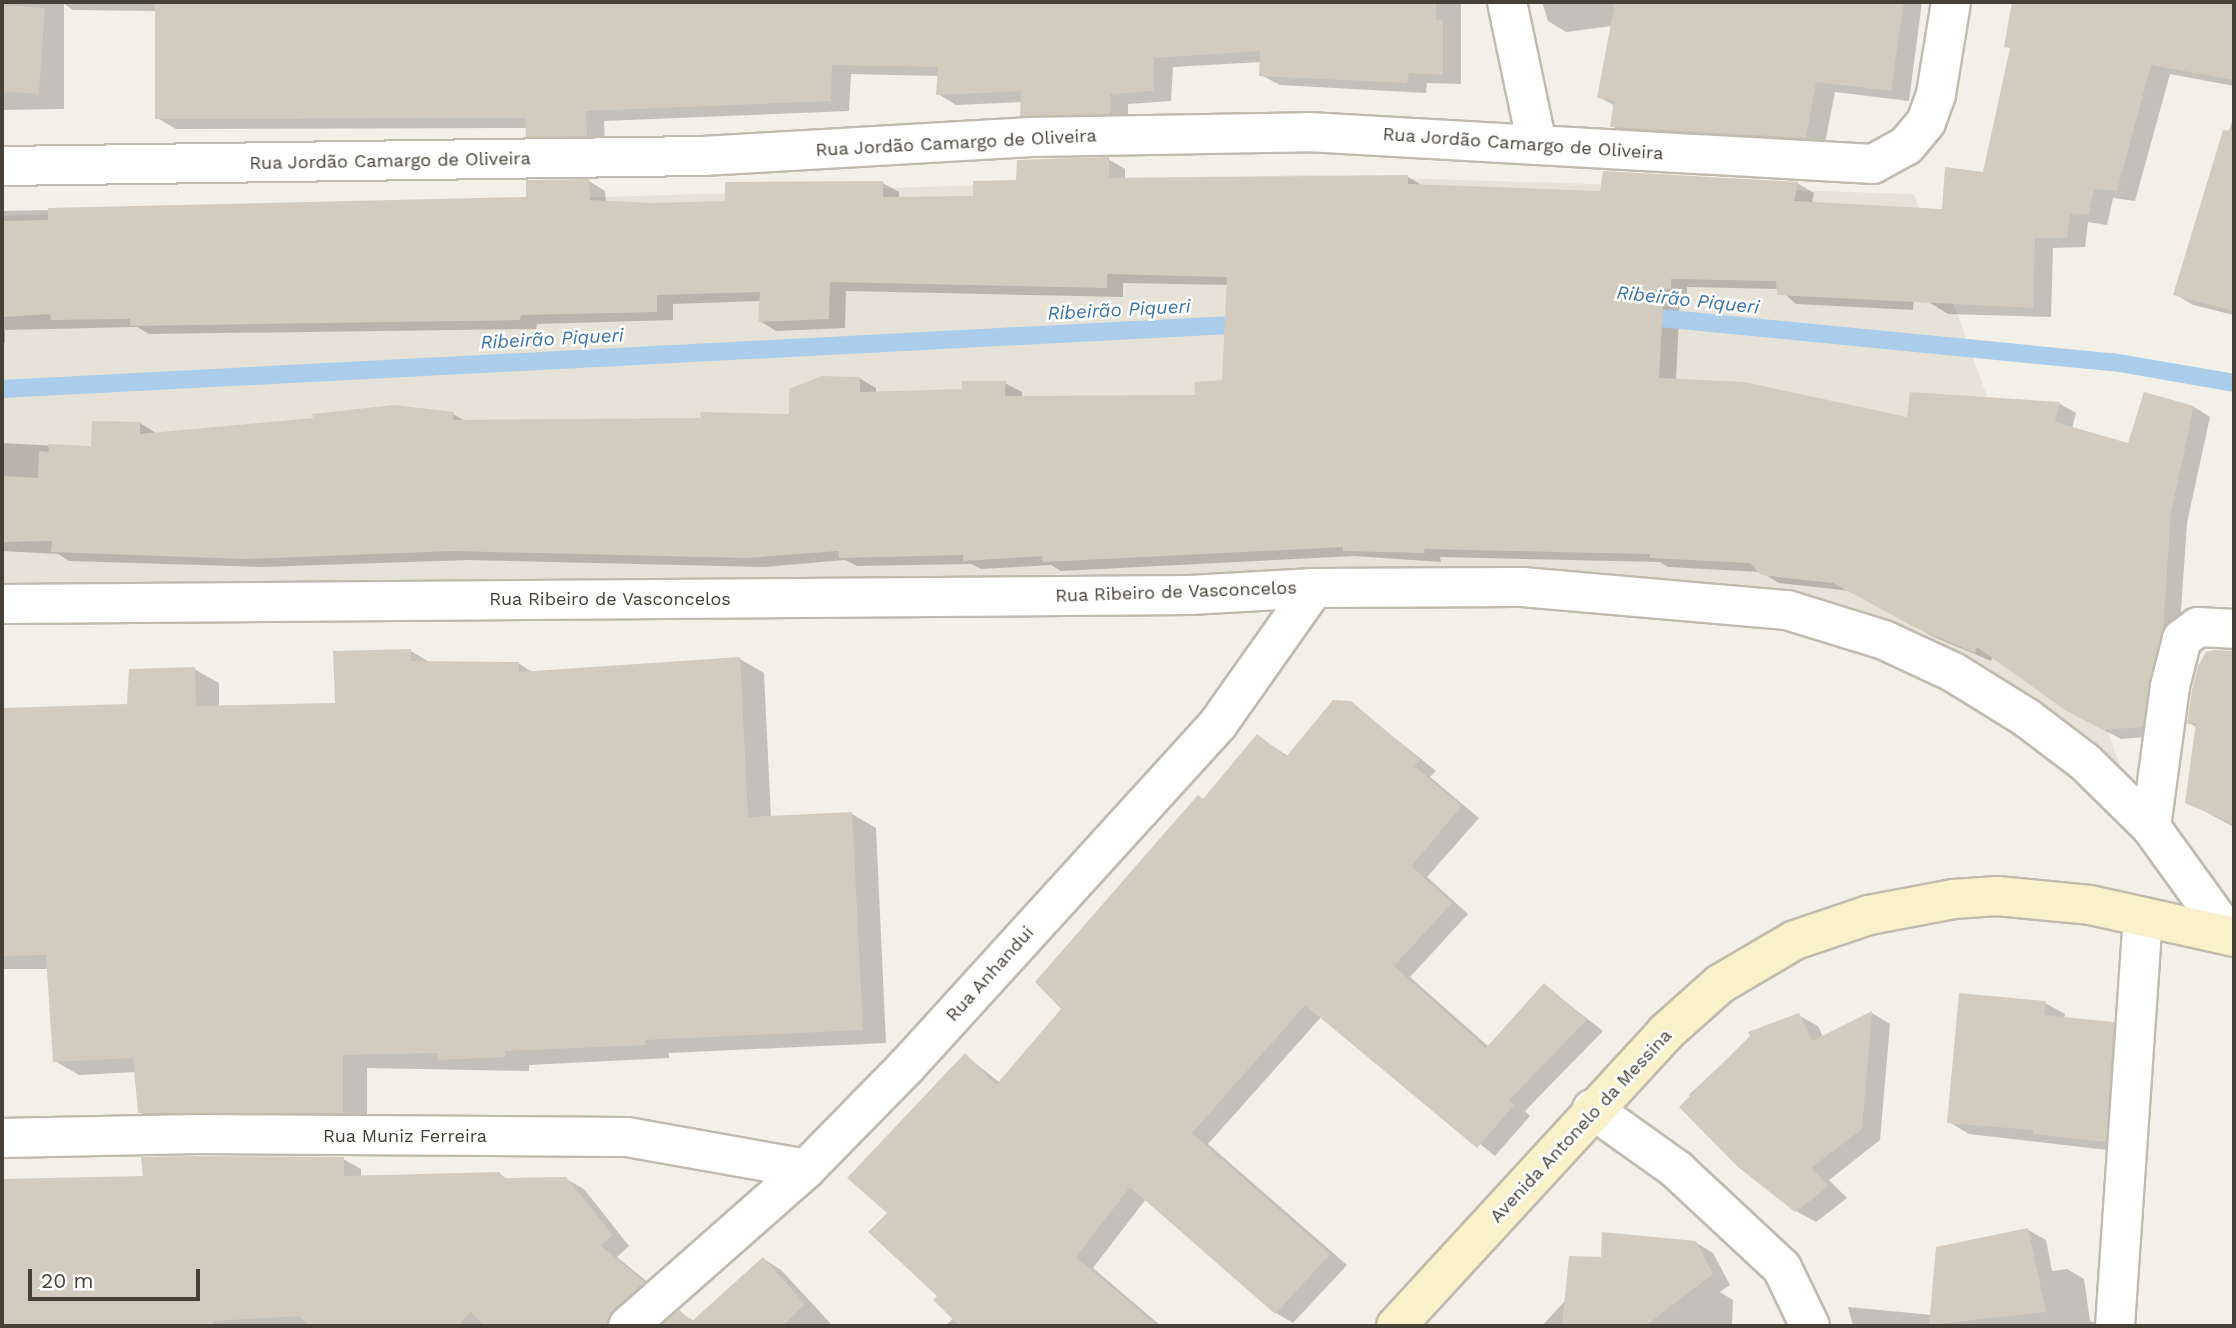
<!DOCTYPE html>
<meta charset="utf-8">
<style>
body{margin:0}
#map{position:relative;width:2236px;height:1328px;overflow:hidden;background:#f3f0e8;font-family:"Work Sans",sans-serif}
div>[style]{position:absolute}
[style*='--x']{left:calc(var(--x)*1px);top:calc(var(--y)*1px);width:calc(var(--w)*1px);rotate:calc(var(--a)*1deg)}
.residential>*{inset:0;background:#e6e2d7}
.shadow>*{inset:0;background:#0003}
.stream>*{height:18px;margin:-9px;padding:0 9px;transform-origin:9px;border-radius:9px;background:#a9cdeb}
.building>*{inset:0;background:#d3ccbe;transform-origin:0 0}
.roads{filter:drop-shadow(2px 0 #c0bbae) drop-shadow(-2px 0 #c0bbae) drop-shadow(0 2px #c0bbae) drop-shadow(0 -2px #c0bbae)}
.street>*{height:38px;margin:-19px;padding:0 19px;transform-origin:19px;border-radius:19px;background:#fff}
.secondary>*{height:38px;margin:-19px;padding:0 19px;transform-origin:19px;border-radius:19px;background:#faf1cb}
span{translate:-50% -50%;white-space:nowrap;text-align:center;line-height:1.15;-webkit-text-stroke:5px #fff;paint-order:stroke}
.street-label{font-size:18px;color:#464137}
.water-label{font-size:19px;color:#3974a9;font-style:italic}
.frame{position:absolute;inset:0;border:4px solid #464137;pointer-events:none}
.scale{position:absolute;left:28px;top:1269px;width:172px;height:32px;box-sizing:border-box;border:4px solid #464137;border-top:0;padding-left:9px;font-size:21px;line-height:24px;white-space:nowrap;color:#464137;-webkit-text-stroke:5px #fff;paint-order:stroke}
</style>
<div id="map">
<div class="residential">
<div style="clip-path:polygon(1304px 175px,1914px 194px,2121px 768px,1875px 615px,1525px 572px,2px 588px,2px 216px)"></div>
</div>
<div class="shadow">
<div style="clip-path:polygon(2px 2px,1461px 2px,1461px 84px,1427px 83px,1426px 93px,1280px 85px,1261px 75px,1261px 62px,1173px 67px,1171px 101px,1128px 104px,1128px 123px,1040px 125px,1021px 115px,1022px 102px,956px 105px,938px 94px,939px 76px,851px 74px,849px 111px,604px 121px,605px 146px,546px 146px,527px 136px,527px 128px,176px 129px,157px 118px,157px 11px,73px 10px,64px 4px,64px 109px,2px 110px)"></div>
<div style="clip-path:polygon(1542px 2px,1922px 2px,1909px 101px,1835px 92px,1824px 148px,1630px 137px,1612px 126px,1615px 106px,1599px 97px,1612px 26px,1566px 32px,1548px 21px)"></div>
<div style="clip-path:polygon(2014px 2px,2234px 2px,2234px 86px,2170px 74px,2135px 201px,2113px 198px,2107px 225px,2088px 222px,2085px 247px,2053px 248px,2051px 317px,1948px 314px,1930px 303px,1960px 170px,1984px 174px,2011px 49px,2006px 46px)"></div>
<div style="clip-path:polygon(2234px 116px,2234px 315px,2193px 305px,2175px 294px)"></div>
<div style="clip-path:polygon(1108px 159px,1125px 169px,1125px 180px,1408px 177px,1425px 187px,1602px 192px,1797px 183px,1814px 193px,1812px 203px,1918px 218px,1913px 310px,1796px 304px,1779px 289px,1687px 287px,1687px 297px,1680px 297px,1676px 380px,1909px 419px,1911px 394px,2060px 404px,2076px 413px,2072px 429px,2129px 445px,2194px 407px,2210px 417px,2187px 523px,2179px 640px,2159px 736px,2121px 739px,2083px 719px,1993px 656px,1991px 661px,1934px 637px,1851px 591px,1779px 583px,1760px 572px,1668px 567px,1660px 562px,1440px 557px,1441px 562px,1354px 556px,1061px 571px,1051px 565px,981px 569px,971px 564px,857px 566px,845px 560px,764px 567px,469px 560px,262px 567px,69px 561px,58px 554px,2px 551px,2px 443px,92px 448px,140px 423px,156px 433px,453px 414px,467px 422px,603px 423px,791px 415px,859px 378px,876px 388px,876px 393px,964px 391px,1005px 383px,1022px 392px,1022px 397px,1197px 397px,1224px 382px,1229px 285px,1123px 283px,1123px 297px,846px 291px,845px 328px,776px 331px,760px 321px,761px 301px,673px 304px,673px 320px,537px 324px,536px 329px,149px 334px,137px 327px,5px 330px,5px 343px,2px 343px,2px 211px,528px 199px,589px 181px,605px 191px,606px 202px,652px 205px,727px 202px,883px 183px,899px 192px,899px 199px,974px 198px)"></div>
<div style="clip-path:polygon(411px 651px,431px 663px,518px 663px,534px 673px,740px 659px,764px 673px,771px 818px,852px 814px,876px 828px,886px 1043px,669px 1053px,669px 1058px,529px 1065px,529px 1071px,367px 1068px,367px 1126px,164px 1126px,139px 1112px,136px 1072px,79px 1075px,55px 1061px,49px 969px,2px 969px,2px 709px,129px 706px,194px 669px,219px 683px,219px 707px,337px 705px)"></div>
<div style="clip-path:polygon(2216px 652px,2234px 652px,2234px 827px,2187px 802px,2198px 728px,2189px 723px)"></div>
<div style="clip-path:polygon(1351px 703px,1436px 771px,1430px 777px,1479px 818px,1427px 877px,1468px 914px,1410px 977px,1489px 1047px,1544px 985px,1603px 1031px,1525px 1111px,1530px 1116px,1495px 1156px,1322px 1016px,1208px 1144px,1347px 1265px,1293px 1323px,1276px 1313px,1146px 1199px,1093px 1268px,1161px 1326px,945px 1326px,954px 1318px,889px 1213px,965px 1055px,1000px 1083px,1063px 1008px,1204px 801px,1258px 736px,1289px 757px)"></div>
<div style="clip-path:polygon(2045px 1003px,2065px 1014px,2064px 1018px,2113px 1023px,2133px 1035px,2125px 1152px,1969px 1134px,1949px 1122px)"></div>
<div style="clip-path:polygon(1872px 1013px,1890px 1024px,1880px 1140px,1829px 1180px,1847px 1198px,1816px 1222px,1796px 1211px,1689px 1095px,1752px 1036px,1798px 1015px,1818px 1026px,1823px 1037px)"></div>
<div style="clip-path:polygon(343px 1159px,361px 1169px,361px 1177px,499px 1174px,509px 1180px,566px 1179px,584px 1189px,629px 1246px,617px 1257px,661px 1293px,627px 1326px,2px 1326px,2px 1180px,145px 1178px)"></div>
<div style="clip-path:polygon(2028px 1230px,2046px 1240px,2052px 1271px,2067px 1269px,2084px 1279px,2090px 1321px,2104px 1326px,1853px 1326px,1848px 1307px,1932px 1315px)"></div>
<div style="clip-path:polygon(1695px 1242px,1713px 1253px,1730px 1285px,1720px 1292px,1733px 1300px,1732px 1325px,1740px 1326px,1542px 1326px,1603px 1259px)"></div>
<div style="clip-path:polygon(764px 1259px,781px 1270px,833px 1326px,663px 1326px,679px 1312px,694px 1321px)"></div>
</div>
<div class="stream">
<div style="--x:1640;--y:316;--w:475;--a:5.6"></div>
<div style="--x:2113;--y:362;--w:123;--a:9.8"></div>
<div style="--x:2;--y:389;--w:1249;--a:-2.98"></div>
</div>
<div class="building">
<div style="clip-path:polygon(155px 2px,1436px 2px,1436px 20px,1443px 20px,1443px 75px,1409px 73px,1407px 83px,1259px 76px,1260px 51px,1154px 58px,1153px 91px,1110px 94px,1110px 114px,1020px 116px,1021px 91px,936px 95px,938px 67px,832px 65px,831px 101px,586px 111px,587px 136px,526px 137px,525px 118px,155px 119px)"></div>
<div style="clip-path:polygon(1615px 2px,1904px 2px,1891px 91px,1816px 82px,1806px 138px,1610px 127px,1614px 100px,1597px 98px)"></div>
<div style="clip-path:polygon(2012px 2px,2234px 2px,2234px 80px,2151px 65px,2117px 191px,2094px 189px,2089px 215px,2070px 213px,2067px 238px,2035px 238px,2033px 308px,1777px 295px,1776px 281px,1671px 279px,1671px 289px,1664px 289px,1659px 378px,1744px 382px,1907px 417px,1910px 392px,2060px 402px,2055px 422px,2128px 443px,2144px 392px,2194px 406px,2171px 513px,2163px 630px,2142px 727px,2103px 730px,2065px 710px,1977px 647px,1975px 653px,1916px 628px,1833px 583px,1761px 575px,1750px 563px,1650px 558px,1650px 554px,1424px 549px,1425px 553px,1343px 551px,1343px 547px,1043px 562px,1042px 556px,963px 561px,963px 555px,839px 558px,838px 551px,746px 558px,451px 551px,245px 559px,51px 552px,52px 541px,2px 542px,2px 476px,38px 478px,39px 451px,49px 452px,48px 444px,91px 446px,92px 421px,140px 422px,140px 434px,313px 418px,312px 414px,394px 405px,454px 412px,453px 420px,701px 418px,700px 412px,789px 414px,789px 389px,822px 376px,860px 377px,860px 392px,962px 389px,962px 381px,1006px 381px,1005px 396px,1195px 395px,1194px 382px,1222px 380px,1227px 277px,1107px 274px,1107px 288px,830px 282px,829px 319px,758px 322px,760px 292px,657px 295px,657px 312px,521px 315px,520px 320px,130px 326px,130px 319px,51px 320px,50px 314px,2px 317px,2px 221px,48px 220px,48px 208px,526px 197px,526px 180px,589px 179px,590px 200px,652px 203px,725px 201px,725px 182px,883px 181px,883px 197px,973px 196px,973px 181px,1016px 180px,1017px 160px,1109px 157px,1109px 178px,1408px 175px,1408px 184px,1600px 191px,1603px 171px,1798px 182px,1794px 201px,1942px 209px,1945px 167px,1983px 172px,2010px 48px,2004px 47px)"></div>
<div style="left:2px;top:5px;width:43px;height:86px;rotate:4deg"></div>
<div style="clip-path:polygon(2223px 130px,2234px 131px,2234px 311px,2173px 295px)"></div>
<div style="clip-path:polygon(411px 649px,411px 661px,519px 662px,519px 672px,740px 657px,748px 817px,852px 812px,863px 1030px,645px 1040px,646px 1045px,505px 1051px,505px 1057px,438px 1060px,438px 1053px,343px 1055px,343px 1113px,138px 1113px,133px 1058px,53px 1062px,46px 955px,2px 956px,2px 708px,127px 704px,129px 669px,195px 667px,196px 706px,335px 703px,333px 651px)"></div>
<div style="clip-path:polygon(2215px 650px,2234px 651px,2234px 824px,2185px 803px,2196px 723px,2187px 724px,2192px 690px,2198px 666px,2206px 652px)"></div>
<div style="clip-path:polygon(1333px 700px,1351px 701px,1420px 760px,1414px 766px,1462px 806px,1411px 866px,1452px 903px,1394px 966px,1486px 1048px,1544px 983px,1587px 1020px,1509px 1100px,1514px 1105px,1477px 1148px,1305px 1005px,1192px 1133px,1330px 1254px,1275px 1314px,1130px 1187px,1076px 1257px,1158px 1326px,960px 1326px,933px 1300px,937px 1296px,868px 1232px,887px 1213px,847px 1178px,965px 1053px,996px 1085px,1061px 1009px,1035px 982px,1168px 829px,1198px 795px,1203px 799px,1257px 734px,1286px 757px)"></div>
<div style="clip-path:polygon(1959px 993px,2046px 1001px,2044px 1015px,2114px 1022px,2106px 1142px,2033px 1134px,2033px 1130px,1947px 1123px)"></div>
<div style="clip-path:polygon(1872px 1011px,1862px 1129px,1811px 1168px,1829px 1186px,1795px 1212px,1738px 1167px,1679px 1107px,1750px 1036px,1748px 1032px,1799px 1013px,1812px 1041px)"></div>
<div style="clip-path:polygon(197px 1156px,344px 1157px,344px 1176px,499px 1172px,504px 1178px,566px 1177px,613px 1235px,601px 1246px,645px 1282px,613px 1310px,607px 1326px,484px 1326px,471px 1311px,458px 1326px,309px 1326px,300px 1316px,213px 1321px,213px 1326px,2px 1326px,2px 1179px,143px 1176px,141px 1157px)"></div>
<div style="clip-path:polygon(2028px 1228px,2046px 1312px,1929px 1325px,1936px 1247px)"></div>
<div style="clip-path:polygon(1602px 1232px,1696px 1241px,1713px 1274px,1645px 1326px,1562px 1326px,1569px 1256px,1601px 1257px)"></div>
<div style="clip-path:polygon(763px 1257px,805px 1304px,782px 1326px,661px 1326px,679px 1310px,692px 1321px)"></div>
</div>
<div class="roads">
<div class="street">
<div style="--x:1507;--y:2;--w:145;--a:78.1"></div>
<div style="--x:2;--y:166;--w:701;--a:-0.82"></div>
<div style="--x:703;--y:156;--w:329;--a:-3.3"></div>
<div style="--x:1031;--y:137;--w:277;--a:-1"></div>
<div style="--x:1308;--y:132;--w:566;--a:3.24"></div>
<div style="--x:1873;--y:164;--w:38;--a:-29"></div>
<div style="--x:1906;--y:146;--w:31;--a:-50"></div>
<div style="--x:1926;--y:122;--w:30;--a:-70"></div>
<div style="--x:1936;--y:94;--w:93;--a:-80.7"></div>
<div style="--x:2;--y:604;--w:1188;--a:-0.43"></div>
<div style="--x:1190;--y:595;--w:124;--a:-3.2"></div>
<div style="--x:1314;--y:588;--w:208;--a:-0.3"></div>
<div style="--x:1522;--y:587;--w:266;--a:5"></div>
<div style="--x:1787;--y:610;--w:102;--a:17.2"></div>
<div style="--x:1884;--y:640;--w:76;--a:24.9"></div>
<div style="--x:1953;--y:672;--w:87;--a:31.9"></div>
<div style="--x:2027;--y:718;--w:73;--a:37.2"></div>
<div style="--x:2085;--y:762;--w:93;--a:44.6"></div>
<div style="--x:2151;--y:827;--w:133;--a:54.2"></div>
<div style="--x:2151;--y:827;--w:142;--a:-82.3"></div>
<div style="--x:2170;--y:686;--w:49;--a:-75.7"></div>
<div style="--x:2182;--y:639;--w:20;--a:-37"></div>
<div style="--x:2198;--y:627;--w:36;--a:3"></div>
<div style="--x:1592;--y:1109;--w:103;--a:35.5"></div>
<div style="--x:1676;--y:1169;--w:145;--a:43"></div>
<div style="--x:1782;--y:1268;--w:64;--a:64.2"></div>
<div style="--x:2;--y:1138;--w:195;--a:-1.2"></div>
<div style="--x:197;--y:1134;--w:430;--a:0.4"></div>
<div style="--x:627;--y:1137;--w:182;--a:10.1"></div>
<div style="--x:628;--y:1326;--w:237;--a:-41.4"></div>
<div style="--x:806;--y:1169;--w:143;--a:-45.6"></div>
<div style="--x:906;--y:1067;--w:464;--a:-47.7"></div>
<div style="--x:1218;--y:724;--w:166;--a:-54.8"></div>
<div style="--x:2115;--y:1326;--w:410;--a:-86.1"></div>
</div>
<div class="secondary">
<div style="--x:1396;--y:1326;--w:398;--a:-47.4"></div>
<div style="--x:1665;--y:1033;--w:74;--a:-41.7"></div>
<div style="--x:1720;--y:984;--w:87;--a:-30.4"></div>
<div style="--x:1795;--y:940;--w:78;--a:-18.7"></div>
<div style="--x:1869;--y:915;--w:86;--a:-10.7"></div>
<div style="--x:1954;--y:899;--w:43;--a:-4"></div>
<div style="--x:1997;--y:896;--w:93;--a:5.5"></div>
<div style="--x:2090;--y:905;--w:148;--a:12.5"></div>
</div>
</div>
<div class="street-label">
<span style="left:956px;top:143px;rotate:-3deg">Rua Jordão Camargo de Oliveira</span>
<span style="left:1523px;top:144px;rotate:4deg">Rua Jordão Camargo de Oliveira</span>
<span style="left:390px;top:161px;rotate:-1deg">Rua Jordão Camargo de Oliveira</span>
<span style="left:1176px;top:592px;rotate:-2deg">Rua Ribeiro de Vasconcelos</span>
<span style="left:610px;top:599px">Rua Ribeiro de Vasconcelos</span>
<span style="left:990px;top:974px;rotate:-48deg">Rua Anhandui</span>
<span style="left:1581px;top:1126px;rotate:-47deg">Avenida Antonelo da Messina</span>
<span style="left:405px;top:1136px">Rua Muniz Ferreira</span>
</div>
<div class="water-label">
<span style="left:1688px;top:300px;rotate:6deg">Ribeirão Piqueri</span>
<span style="left:1119px;top:310px;rotate:-3deg">Ribeirão Piqueri</span>
<span style="left:552px;top:339px;rotate:-3deg">Ribeirão Piqueri</span>
</div>
<div class="frame"></div>
<div class="scale">20 m</div>
</div>
